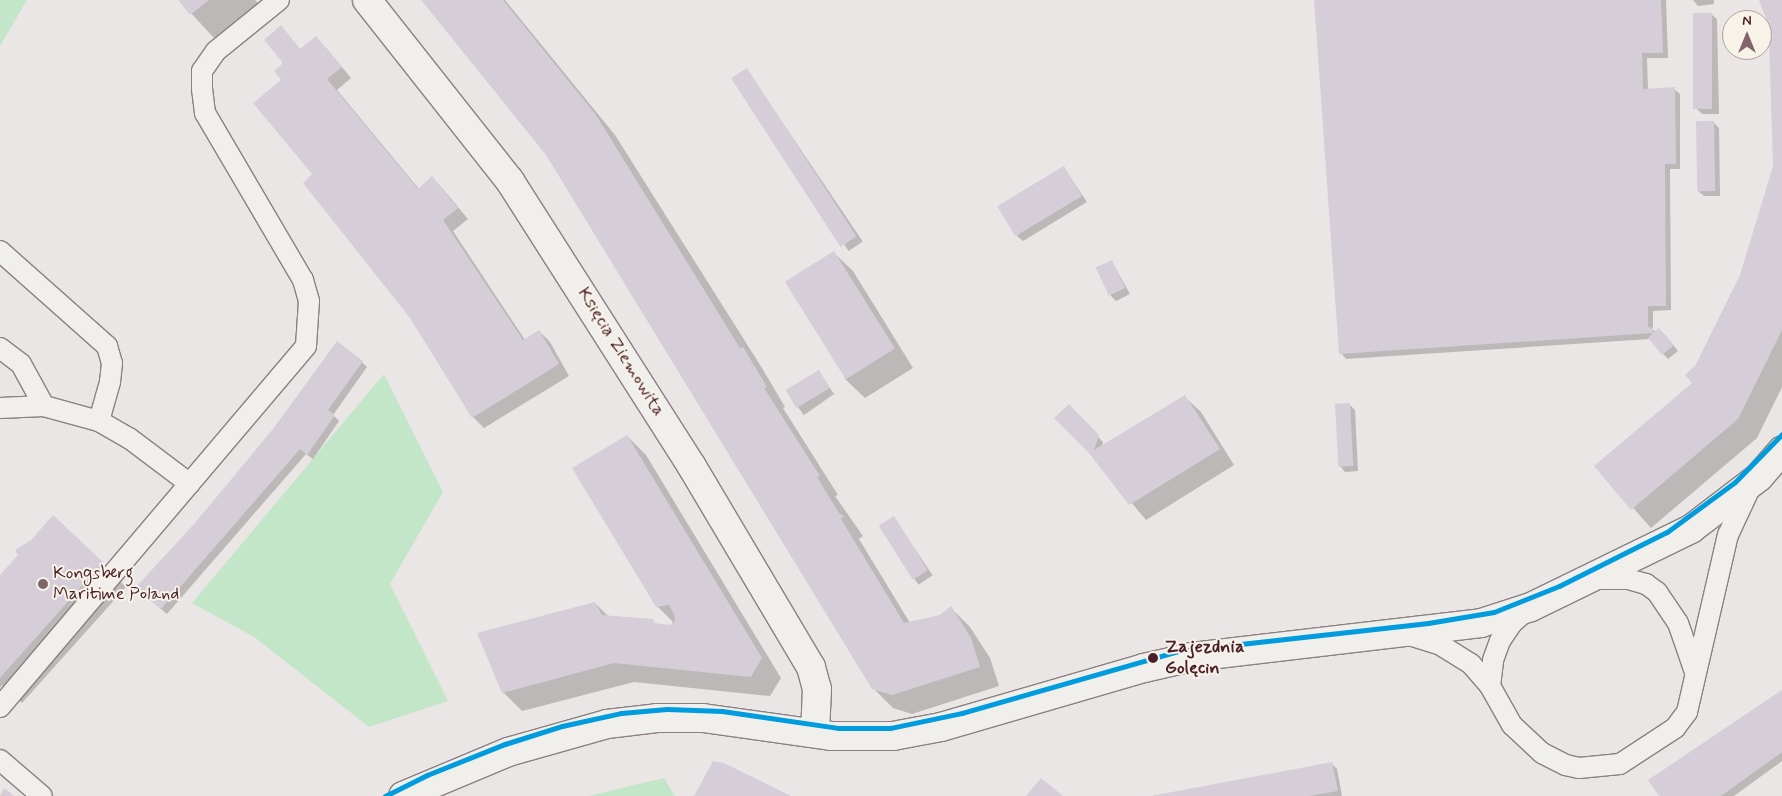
<!DOCTYPE html>
<meta charset="utf-8">
<style>
body{margin:0}
#map{position:relative;width:1782px;height:796px;overflow:hidden;background:#ebe6e6;font-family:Mynerve,sans-serif}
div>[style]{position:absolute}
[style*='--x']{left:calc(var(--x)*1px);top:calc(var(--y)*1px);width:calc(var(--w)*1px);rotate:calc(var(--a)*1deg)}
.green>*{inset:0;background:#c4e6c8}
.shadow>*{inset:0;background:#0003;transform-origin:0 0}
.building>*{inset:0;background:#d5ced8;transform-origin:0 0}
.roads{filter:drop-shadow(1px 0 #8b8082) drop-shadow(-1px 0 #8b8082) drop-shadow(0 1px #8b8082) drop-shadow(0 -1px #8b8082)}
.lane>*{height:20px;margin:-10px;padding:0 10px;transform-origin:10px;border-radius:10px;background:#f1efec}
.street>*{height:28px;margin:-14px;padding:0 14px;transform-origin:14px;border-radius:14px;background:#f1efec}
.secondary>*{height:28px;margin:-14px;padding:0 14px;transform-origin:14px;border-radius:14px;background:#f1efec}
.tram-1>*{height:5px;margin:-2.5px;padding:0 2.5px;transform-origin:2.5px;border-radius:2.5px;background:#009cdd}
.dots>*{width:14px;height:14px;translate:-50% -50%;box-sizing:border-box;border:2px solid #f7f3e8;border-radius:50%}
span{translate:-50% -50%;white-space:nowrap;text-align:center;line-height:1.15;-webkit-text-stroke:4px #f7f3e8;paint-order:stroke}
.street-label{font-size:18px;color:#4a1f2b}
.poi-label{font-size:18px;color:#4a1f2b}
.left{translate:0 -50%;text-align:left}
.stop-label{font-size:18px;color:#4a1f2b;font-weight:700}
.north{position:absolute;left:1722px;top:10px;width:50px;height:50px;box-sizing:border-box;background:#f7f3e8;border:1px solid #b29e9c;border-radius:50%;rotate:0deg;font-size:14px;font-weight:700;line-height:20px;text-align:center;color:#4a1f2b}
.north::after{content:'';display:block;margin:auto;width:18px;height:22px;background:#82656c;clip-path:polygon(50% 0,100% 100%,50% 72%,0 100%)}
</style>
<div id="map">
<div class="green">
<div style="clip-path:polygon(0 0,27px 0,0 46px)"></div>
<div style="clip-path:polygon(384px 374px,443px 492px,390px 584px,448px 701px,369px 727px,254px 637px,192px 603px)"></div>
<div style="clip-path:polygon(664px 778px,675px 796px,588px 796px)"></div>
</div>
<div class="shadow">
<div style="clip-path:polygon(179px 0,255px 0,258px 3px,214px 38px)"></div>
<div style="clip-path:polygon(422px 0,505px 0,615px 135px,762px 368px,785px 407px,783px 408px,838px 495px,835px 496px,863px 536px,859px 539px,910px 623px,941px 616px,951px 608px,970px 627px,990px 658px,999px 686px,912px 714px,893px 708px,873px 688px,547px 154px)"></div>
<div style="clip-path:polygon(1315px 0,1666px 0,1668px 58px,1647px 58px,1648px 90px,1674px 89px,1680px 94px,1680px 169px,1670px 169px,1671px 310px,1653px 311px,1653px 330px,1665px 335px,1678px 351px,1668px 359px,1650px 339px,1346px 359px,1341px 353px)"></div>
<div style="clip-path:polygon(1693px 0,1714px 0,1714px 4px,1698px 6px)"></div>
<div style="clip-path:polygon(1760px 0,1782px 0,1782px 387px,1757px 438px,1651px 528px,1596px 466px,1693px 383px,1696px 367px,1741px 275px,1774px 167px,1774px 37px)"></div>
<div style="clip-path:polygon(1711px 14px,1717px 19px,1719px 114px,1702px 114px,1696px 108px)"></div>
<div style="clip-path:polygon(281px 27px,301px 50px,316px 38px,327px 49px,351px 78px,337px 90px,419px 189px,432px 178px,443px 189px,468px 219px,453px 231px,525px 340px,539px 331px,550px 342px,569px 376px,484px 428px,473px 417px,411px 317px,314px 175px,283px 80px)"></div>
<div style="left:747px;top:70px;width:207px;height:17px;rotate:56deg"></div>
<div style="clip-path:polygon(1714px 123px,1719px 128px,1720px 196px,1704px 196px,1698px 191px)"></div>
<div style="clip-path:polygon(1064px 168px,1087px 202px,1023px 241px,1017px 236px)"></div>
<div style="clip-path:polygon(833px 252px,853px 271px,913px 368px,865px 398px,845px 379px)"></div>
<div style="clip-path:polygon(1112px 262px,1130px 294px,1116px 301px,1111px 296px)"></div>
<div style="clip-path:polygon(362px 362px,367px 367px,333px 415px,339px 421px,313px 459px,306px 454px,167px 614px,142px 593px)"></div>
<div style="left:818px;top:371px;width:28px;height:37px;rotate:55deg"></div>
<div style="clip-path:polygon(1185px 397px,1201px 412px,1234px 465px,1146px 520px,1091px 454px,1069px 406px,1103px 442px,1102px 447px)"></div>
<div style="clip-path:polygon(1349px 404px,1355px 410px,1358px 471px,1345px 472px,1340px 466px)"></div>
<div style="clip-path:polygon(627px 436px,646px 455px,781px 678px,770px 696px,634px 682px,522px 711px,503px 692px,595px 603px,608px 616px,652px 620px,657px 625px,671px 626px,673px 622px,657px 606px)"></div>
<div style="left:894px;top:518px;width:69px;height:17px;rotate:56deg"></div>
<div style="clip-path:polygon(102px 563px,126px 587px,22px 703px,2px 685px,0 688px,0 577px)"></div>
<div style="clip-path:polygon(1782px 692px,1782px 761px,1734px 796px,1661px 796px)"></div>
<div style="clip-path:polygon(1332px 764px,1337px 769px,1342px 796px,1153px 796px)"></div>
</div>
<div class="building">
<div style="clip-path:polygon(178px 0,209px 0,190px 15px)"></div>
<div style="clip-path:polygon(421px 0,503px 0,596px 115px,740px 348px,743px 347px,767px 387px,764px 388px,820px 476px,817px 477px,839px 513px,844px 516px,841px 519px,904px 623px,940px 615px,951px 606px,971px 638px,980px 667px,892px 695px,872px 689px,546px 155px)"></div>
<div style="clip-path:polygon(1314px 0,1661px 0,1663px 53px,1642px 53px,1643px 89px,1675px 87px,1676px 164px,1665px 164px,1666px 306px,1648px 306px,1648px 327px,1653px 328px,1653px 333px,1659px 328px,1674px 345px,1662px 355px,1648px 338px,1653px 333px,1339px 354px)"></div>
<div style="clip-path:polygon(1759px 0,1782px 0,1782px 330px,1738px 419px,1631px 510px,1594px 466px,1692px 383px,1685px 375px,1695px 366px,1740px 275px,1773px 166px,1769px 38px,1773px 37px)"></div>
<div style="left:1693px;top:13px;width:19px;height:96px"></div>
<div style="clip-path:polygon(281px 25px,300px 49px,316px 36px,342px 67px,327px 79px,418px 189px,432px 176px,458px 208px,443px 220px,523px 340px,539px 330px,559px 364px,472px 418px,410px 318px,303px 183px,312px 174px,253px 103px,281px 80px,274px 71px,283px 63px,264px 40px)"></div>
<div style="left:747px;top:68px;width:201px;height:19px;rotate:57deg"></div>
<div style="left:1714px;top:121px;width:70px;height:18px;rotate:89deg"></div>
<div style="left:1064px;top:166px;width:35px;height:78px;rotate:59deg"></div>
<div style="left:834px;top:251px;width:115px;height:58px;rotate:58deg"></div>
<div style="left:1112px;top:260px;width:31px;height:18px;rotate:65deg"></div>
<div style="clip-path:polygon(337px 341px,363px 361px,328px 410px,335px 415px,307px 455px,300px 449px,161px 609px,135px 588px,194px 524px,273px 429px)"></div>
<div style="left:819px;top:370px;width:21px;height:39px;rotate:59deg"></div>
<div style="clip-path:polygon(1185px 395px,1220px 449px,1129px 505px,1089px 453px,1054px 418px,1069px 404px,1099px 435px,1094px 450px)"></div>
<div style="left:1350px;top:403px;width:63px;height:15px;rotate:87deg"></div>
<div style="clip-path:polygon(627px 435px,762px 658px,751px 677px,614px 663px,502px 693px,477px 633px,595px 602px,602px 615px,653px 619px,654px 623px,670px 625px,674px 623px,675px 616px,669px 605px,656px 607px,572px 468px)"></div>
<div style="clip-path:polygon(53px 515px,103px 562px,0 678px,0 575px,18px 555px,15px 550px,31px 540px)"></div>
<div style="left:894px;top:516px;width:64px;height:18px;rotate:58deg"></div>
<div style="clip-path:polygon(1782px 690px,1782px 752px,1721px 796px,1659px 796px,1648px 780px)"></div>
<div style="clip-path:polygon(713px 761px,724px 763px,791px 796px,694px 796px)"></div>
<div style="clip-path:polygon(1332px 762px,1338px 791px,1309px 796px,1151px 796px)"></div>
<div style="clip-path:polygon(1041px 778px,1063px 796px,1026px 796px)"></div>
<div style="clip-path:polygon(4px 788px,14px 796px,0 796px)"></div>
</div>
<div class="roads">
<div class="lane">
<div style="--x:0;--y:251;--w:143;--a:41.6"></div>
<div style="--x:107;--y:346;--w:18;--a:74"></div>
<div style="--x:112;--y:363;--w:19;--a:96"></div>
<div style="--x:110;--y:382;--w:41;--a:105.8"></div>
<div style="--x:0;--y:348;--w:26;--a:37"></div>
<div style="--x:21;--y:364;--w:48;--a:61.3"></div>
<div style="--x:0;--y:408;--w:44;--a:-2.6"></div>
<div style="--x:44;--y:406;--w:57;--a:15.3"></div>
<div style="--x:99;--y:421;--w:34;--a:30"></div>
<div style="--x:129;--y:438;--w:76;--a:37"></div>
<div style="--x:1594;--y:579;--w:34;--a:0"></div>
<div style="--x:1628;--y:579;--w:19;--a:16"></div>
<div style="--x:1646;--y:584;--w:14;--a:36"></div>
<div style="--x:1657;--y:592;--w:37;--a:56"></div>
<div style="--x:1678;--y:623;--w:52;--a:70.9"></div>
<div style="--x:1409;--y:635;--w:31;--a:17"></div>
<div style="--x:1439;--y:644;--w:38;--a:32"></div>
<div style="--x:1471;--y:664;--w:29;--a:49"></div>
<div style="--x:1490;--y:686;--w:45;--a:60.6"></div>
<div style="--x:1512;--y:725;--w:41;--a:43"></div>
<div style="--x:1542;--y:753;--w:27;--a:27"></div>
<div style="--x:1566;--y:765;--w:13;--a:13"></div>
<div style="--x:1579;--y:768;--w:41;--a:-5.6"></div>
<div style="--x:1620;--y:764;--w:66;--a:-33.2"></div>
<div style="--x:1675;--y:728;--w:20;--a:-53"></div>
<div style="--x:1687;--y:712;--w:182;--a:-77"></div>
<div style="--x:1728;--y:535;--w:54;--a:-64.9"></div>
<div style="--x:1490;--y:686;--w:26;--a:-83"></div>
<div style="--x:1493;--y:660;--w:20;--a:-70"></div>
<div style="--x:1500;--y:641;--w:22;--a:-56"></div>
<div style="--x:1512;--y:623;--w:20;--a:-41"></div>
<div style="--x:0;--y:707;--w:473;--a:-49.7"></div>
<div style="--x:306;--y:346;--w:45;--a:-86.2"></div>
<div style="--x:309;--y:301;--w:22;--a:-106"></div>
<div style="--x:303;--y:280;--w:194;--a:-120.4"></div>
<div style="--x:205;--y:113;--w:24;--a:-97"></div>
<div style="--x:202;--y:89;--w:18;--a:-90"></div>
<div style="--x:202;--y:71;--w:24;--a:-55"></div>
<div style="--x:216;--y:51;--w:81;--a:-39"></div>
<div style="--x:0;--y:760;--w:55;--a:40.6"></div>
</div>
<div class="street">
<div style="--x:367;--y:0;--w:231;--a:51.7"></div>
<div style="--x:510;--y:181;--w:337;--a:57.5"></div>
<div style="--x:691;--y:465;--w:235;--a:59.3"></div>
<div style="--x:811;--y:667;--w:23;--a:75"></div>
<div style="--x:817;--y:689;--w:44;--a:92.6"></div>
</div>
<div class="secondary">
<div style="--x:403;--y:796;--w:114;--a:-22.7"></div>
<div style="--x:508;--y:752;--w:103;--a:-15.8"></div>
<div style="--x:607;--y:724;--w:50;--a:-6.8"></div>
<div style="--x:657;--y:718;--w:46;--a:0"></div>
<div style="--x:703;--y:718;--w:129;--a:8"></div>
<div style="--x:831;--y:736;--w:62;--a:0"></div>
<div style="--x:893;--y:736;--w:49;--a:-10.6"></div>
<div style="--x:941;--y:727;--w:211;--a:-16.2"></div>
<div style="--x:1144;--y:668;--w:49;--a:-12.9"></div>
<div style="--x:1192;--y:657;--w:291;--a:-6.7"></div>
<div style="--x:1481;--y:623;--w:52;--a:-17.7"></div>
<div style="--x:1531;--y:607;--w:178;--a:-26"></div>
<div style="--x:1691;--y:529;--w:86;--a:-37.4"></div>
<div style="--x:1759;--y:477;--w:35;--a:-49"></div>
</div>
</div>
<div class="tram-1">
<div style="--x:385;--y:796;--w:47;--a:-26.6"></div>
<div style="--x:427;--y:775;--w:84;--a:-21.7"></div>
<div style="--x:505;--y:744;--w:60;--a:-17.5"></div>
<div style="--x:562;--y:726;--w:60;--a:-12.4"></div>
<div style="--x:621;--y:713;--w:46;--a:-5"></div>
<div style="--x:667;--y:709;--w:55;--a:2.1"></div>
<div style="--x:722;--y:711;--w:117;--a:8.3"></div>
<div style="--x:838;--y:728;--w:52;--a:0"></div>
<div style="--x:890;--y:728;--w:74;--a:-11.8"></div>
<div style="--x:962;--y:713;--w:225;--a:-16"></div>
<div style="--x:1178;--y:651;--w:252;--a:-6.4"></div>
<div style="--x:1428;--y:623;--w:67;--a:-9.5"></div>
<div style="--x:1494;--y:612;--w:70;--a:-21.8"></div>
<div style="--x:1559;--y:586;--w:121;--a:-26.6"></div>
<div style="--x:1667;--y:532;--w:84;--a:-36.3"></div>
<div style="--x:1735;--y:482;--w:67;--a:-45.6"></div>
</div>
<div class="dots">
<div style="left:43px;top:584px;background:#82656c"></div>
<div style="left:1153px;top:658px;background:#4a1f2b"></div>
</div>
<div class="street-label">
<span style="left:621px;top:352px;rotate:58deg">Księcia Ziemowita</span>
</div>
<div class="poi-label">
<span class="left" style="left:53px;top:584px">Kongsberg<br>Maritime Poland</span>
</div>
<div class="stop-label">
<span class="left" style="left:1165px;top:658px">Zajezdnia<br>Golęcin</span>
</div>
<div class="north">N</div>
</div>
